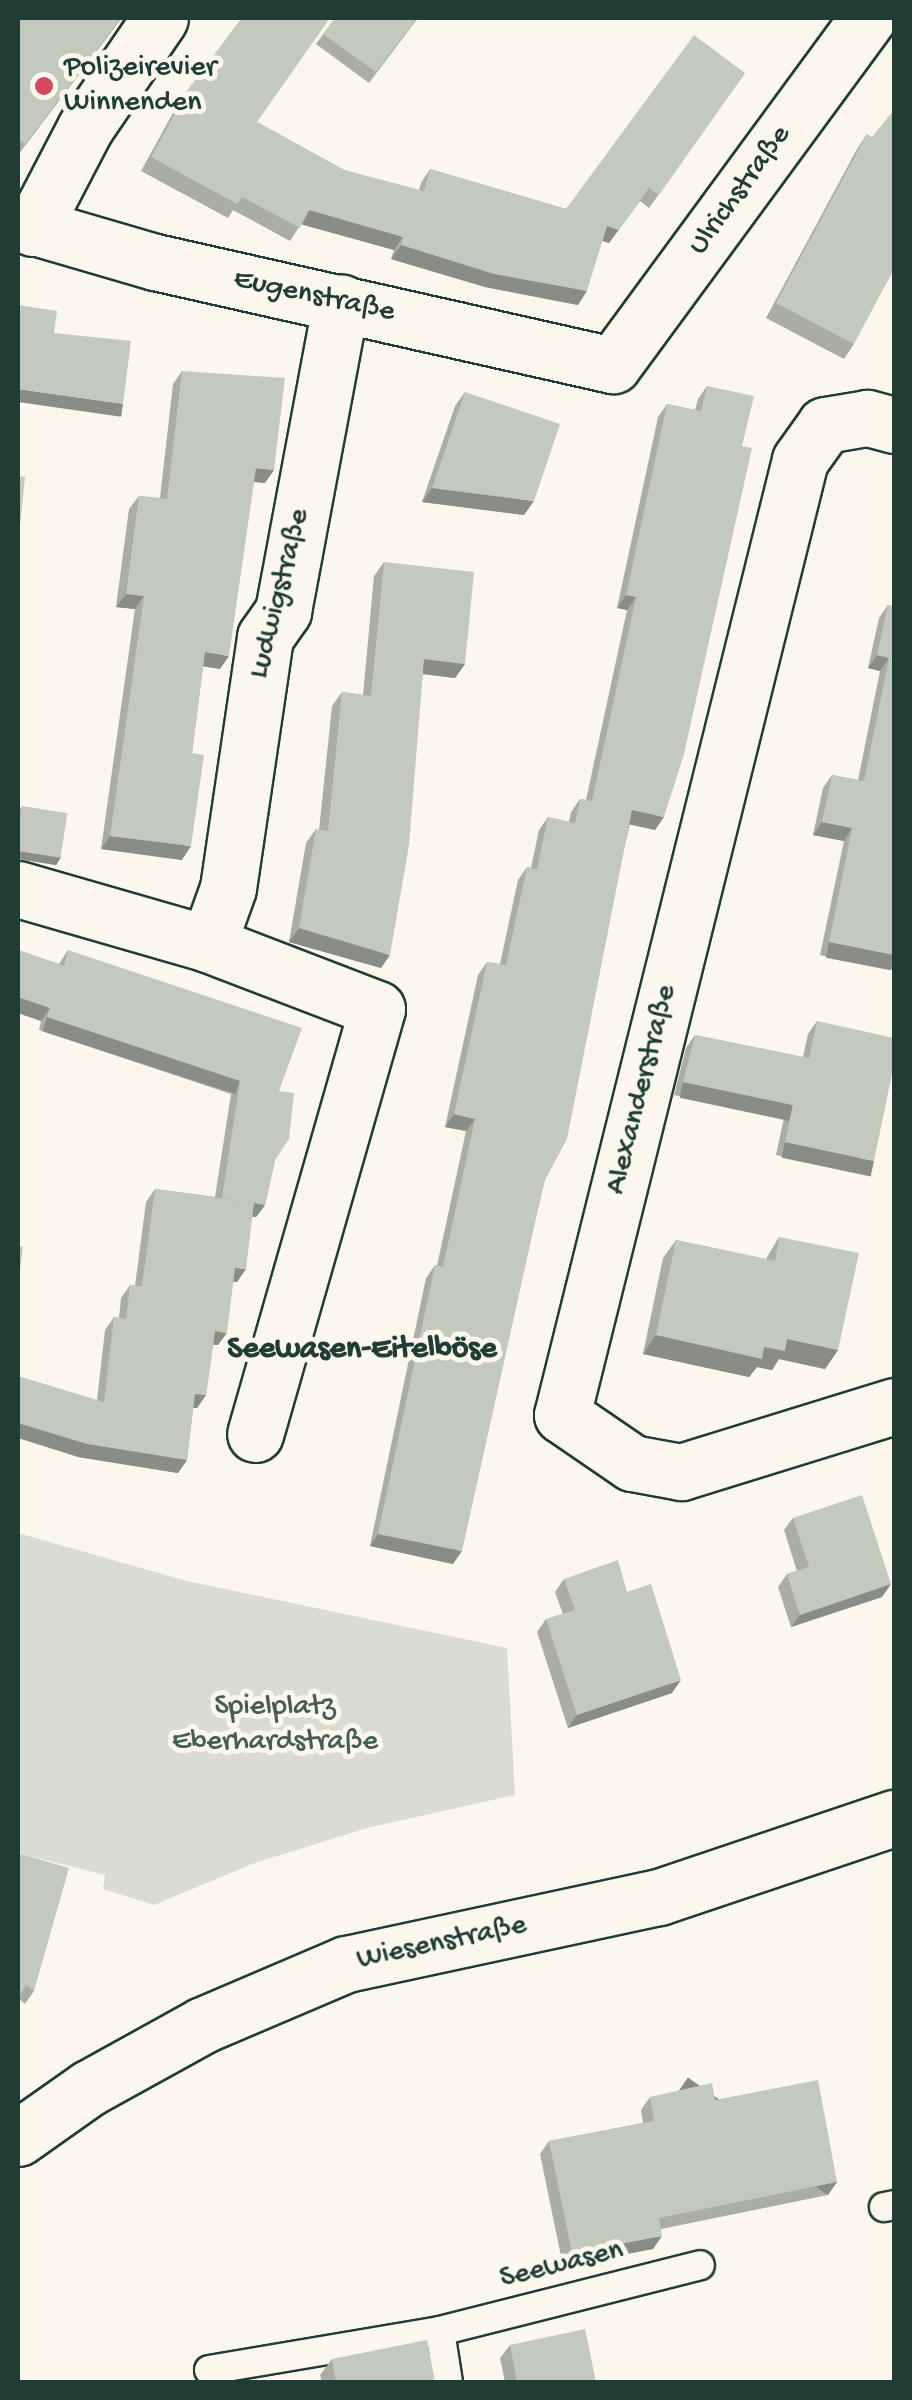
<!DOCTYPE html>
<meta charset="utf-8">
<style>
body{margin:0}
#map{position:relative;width:912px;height:2400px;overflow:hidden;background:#fbf7ec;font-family:"Gochi Hand",sans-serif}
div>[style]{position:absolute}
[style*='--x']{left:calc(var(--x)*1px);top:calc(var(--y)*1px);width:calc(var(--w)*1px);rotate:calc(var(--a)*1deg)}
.green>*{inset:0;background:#dbdcd1}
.roads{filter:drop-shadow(2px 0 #1f3d34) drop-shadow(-2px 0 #1f3d34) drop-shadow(0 2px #1f3d34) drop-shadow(0 -2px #1f3d34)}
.service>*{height:28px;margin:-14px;padding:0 14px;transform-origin:14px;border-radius:14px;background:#fbf7ec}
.minor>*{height:55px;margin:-27.5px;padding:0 27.5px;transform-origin:27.5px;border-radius:27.5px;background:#fbf7ec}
.tertiary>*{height:55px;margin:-27.5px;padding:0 27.5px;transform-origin:27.5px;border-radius:27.5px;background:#fbf7ec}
.wall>*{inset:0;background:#a9ada3}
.shaded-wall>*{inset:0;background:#898d85;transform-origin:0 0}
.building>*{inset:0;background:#c4c9be;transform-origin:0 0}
.dots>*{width:28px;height:28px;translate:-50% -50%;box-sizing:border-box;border:5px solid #fbf7ec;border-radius:50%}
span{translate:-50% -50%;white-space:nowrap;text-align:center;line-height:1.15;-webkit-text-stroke:10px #fbf7ec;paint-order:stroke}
.poi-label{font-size:30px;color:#1f3d34}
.left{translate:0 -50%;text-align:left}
.street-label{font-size:30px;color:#1f3d34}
.park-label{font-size:30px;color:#455d53}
.neighbourhood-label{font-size:32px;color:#1f3d34;font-weight:700}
.frame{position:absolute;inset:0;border:20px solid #1f3d34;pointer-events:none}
</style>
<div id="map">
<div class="green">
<div style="clip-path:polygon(18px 1533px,187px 1581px,507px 1648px,515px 1795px,367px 1828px,252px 1864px,154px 1905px,103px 1889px,105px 1875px,18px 1853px)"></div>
</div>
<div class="roads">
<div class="service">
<div style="--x:884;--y:2207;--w:10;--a:-11"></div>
<div style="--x:440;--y:2331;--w:268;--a:-14.2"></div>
<div style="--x:209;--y:2370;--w:234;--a:-9.6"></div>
<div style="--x:440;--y:2331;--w:52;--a:81.1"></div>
</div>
<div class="minor">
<div style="--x:18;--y:222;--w:143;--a:16.3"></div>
<div style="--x:155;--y:262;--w:469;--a:12.7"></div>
<div style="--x:613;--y:365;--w:431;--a:-53.7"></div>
<div style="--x:33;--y:228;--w:113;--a:-62.5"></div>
<div style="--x:85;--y:128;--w:133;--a:-55.7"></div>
<div style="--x:894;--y:425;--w:28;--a:-165"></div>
<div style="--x:867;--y:418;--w:43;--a:170.5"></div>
<div style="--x:825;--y:425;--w:43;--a:125.5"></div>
<div style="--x:800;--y:460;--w:984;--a:103.99"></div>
<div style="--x:562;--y:1415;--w:85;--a:34.4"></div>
<div style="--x:632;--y:1463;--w:50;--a:10.4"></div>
<div style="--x:681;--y:1472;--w:223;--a:-17.2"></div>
<div style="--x:18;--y:889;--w:198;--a:16.1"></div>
<div style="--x:208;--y:944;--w:181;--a:21"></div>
<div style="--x:377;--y:1009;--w:442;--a:106"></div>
<div style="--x:208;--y:944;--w:59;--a:-70.3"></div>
<div style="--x:228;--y:888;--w:254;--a:-81.6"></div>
<div style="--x:265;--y:637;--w:32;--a:-55"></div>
<div style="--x:283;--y:611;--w:314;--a:-79.4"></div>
</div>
<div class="tertiary">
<div style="--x:18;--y:2138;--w:87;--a:-35.2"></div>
<div style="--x:89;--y:2088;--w:130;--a:-28.9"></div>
<div style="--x:203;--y:2025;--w:155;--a:-23.1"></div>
<div style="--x:346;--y:1964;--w:320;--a:-12.1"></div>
<div style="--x:659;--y:1897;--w:248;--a:-18.6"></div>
</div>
</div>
<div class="wall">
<div style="clip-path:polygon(18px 18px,122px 18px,18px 155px)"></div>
<div style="clip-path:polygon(242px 18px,257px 122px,344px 170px,419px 190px,421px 183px,430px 169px,566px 209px,745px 73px,649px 208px,640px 201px,609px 243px,602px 241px,578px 305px,485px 287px,391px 259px,394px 250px,301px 224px,290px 241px,233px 210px,228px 218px,141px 171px,179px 102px)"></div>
<div style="clip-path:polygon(335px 18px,418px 18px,369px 83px,316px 44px)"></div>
<div style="clip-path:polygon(867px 134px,854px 344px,844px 359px,766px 318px,857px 149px)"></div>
<div style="clip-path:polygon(182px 371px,265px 483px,254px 482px,220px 669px,203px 666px,192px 753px,182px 860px,101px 849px,135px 609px,116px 607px,129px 509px,139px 496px,160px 498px,173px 384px)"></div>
<div style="clip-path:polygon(707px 386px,742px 446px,655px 830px,630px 824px,453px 1564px,370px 1546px,426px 1278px,435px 1265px,437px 1266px,466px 1131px,445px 1127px,478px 975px,487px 962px,500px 964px,518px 880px,527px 867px,531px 868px,539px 830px,548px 817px,569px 822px,571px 812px,580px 799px,586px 800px,627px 610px,617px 608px,658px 417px,667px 404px,695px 410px,698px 399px)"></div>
<div style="clip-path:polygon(465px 392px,524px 515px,422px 502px,455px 406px)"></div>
<div style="clip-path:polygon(384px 562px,465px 664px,455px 678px,423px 674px,381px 968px,289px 942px,306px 843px,316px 829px,319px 830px,332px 706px,342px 692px,363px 695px,374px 576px)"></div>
<div style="clip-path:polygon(888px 605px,894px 607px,894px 970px,820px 955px,844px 841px,813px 835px,823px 788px,832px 775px,858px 780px,880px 671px,868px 668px,879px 618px)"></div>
<div style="clip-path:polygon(22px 806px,61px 857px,56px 865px,18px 859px,18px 813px)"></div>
<div style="clip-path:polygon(18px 950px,59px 964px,68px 950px,279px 1091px,275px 1160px,265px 1205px,256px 1217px,252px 1217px,237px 1282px,233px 1282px,218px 1345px,213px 1345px,206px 1395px,197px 1408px,193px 1408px,187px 1460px,178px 1473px,78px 1457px,97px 1400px,105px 1330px,114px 1317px,119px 1318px,121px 1298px,130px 1285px,135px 1286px,146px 1202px,155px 1189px,215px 1197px,231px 1094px,39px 1030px,41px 1021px,18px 1013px)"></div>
<div style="clip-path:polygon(817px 1021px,865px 1174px,776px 1155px,784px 1118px,674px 1095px,686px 1048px,695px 1035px,803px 1057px,808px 1034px)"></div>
<div style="clip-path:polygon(779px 1237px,838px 1350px,825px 1369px,779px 1359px,772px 1370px,757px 1367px,749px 1377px,643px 1354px,663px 1258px,676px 1240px,766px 1259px)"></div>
<div style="clip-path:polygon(793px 1518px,891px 1584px,882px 1597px,791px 1627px,778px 1587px,787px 1574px,797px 1571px,784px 1530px)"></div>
<div style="clip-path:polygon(564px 1579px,627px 1592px,672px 1693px,568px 1728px,537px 1632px,546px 1619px,563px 1614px,555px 1592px)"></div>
<div style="clip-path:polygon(18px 1853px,34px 1991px,25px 2004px,18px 1998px)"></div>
<div style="clip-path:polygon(650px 2097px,715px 2100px,837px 2182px,828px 2195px,661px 2229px,653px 2249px,563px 2266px,540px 2154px,549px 2141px,643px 2123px,641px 2110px)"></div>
<div style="clip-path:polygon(510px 2345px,596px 2382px,505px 2382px,500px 2358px)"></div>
<div style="clip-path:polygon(332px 2359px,435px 2382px,322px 2382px,320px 2375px)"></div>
</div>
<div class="shaded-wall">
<div style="clip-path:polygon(649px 188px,609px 243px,597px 239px,607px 226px)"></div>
<div style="clip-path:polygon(309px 210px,403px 237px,394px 250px,300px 224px)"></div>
<div style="clip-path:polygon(401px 245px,587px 291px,578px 305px,485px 287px,391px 259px)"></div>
<div style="left:18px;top:389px;width:106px;height:13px;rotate:8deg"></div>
<div style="clip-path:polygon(256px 468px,274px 470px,265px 483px,247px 481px)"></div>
<div style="clip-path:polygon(432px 488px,534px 501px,524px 515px,422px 502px)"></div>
<div style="clip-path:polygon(126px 594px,144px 596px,135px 609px,116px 607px)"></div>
<div style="clip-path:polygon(626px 595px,636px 597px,627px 610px,617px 608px)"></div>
<div style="clip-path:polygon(205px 652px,229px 656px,220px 669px,195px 665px)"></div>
<div style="clip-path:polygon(877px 655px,889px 658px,880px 671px,868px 668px)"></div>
<div style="clip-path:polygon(424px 659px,465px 664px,455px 678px,414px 673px)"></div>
<div style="clip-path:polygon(632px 810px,664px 817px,655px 830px,623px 823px)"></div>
<div style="clip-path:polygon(822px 822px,852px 828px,844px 841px,813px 835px)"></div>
<div style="clip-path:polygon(110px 836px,191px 846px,182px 860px,101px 849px)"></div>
<div style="clip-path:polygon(18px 851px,61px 857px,56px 865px,18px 859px)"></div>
<div style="clip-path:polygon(299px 928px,390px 955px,381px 968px,289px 942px)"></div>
<div style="left:829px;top:942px;width:66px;height:16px;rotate:11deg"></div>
<div style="clip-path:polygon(18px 997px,50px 1008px,41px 1021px,18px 1013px)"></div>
<div style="left:47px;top:1017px;width:203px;height:15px;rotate:18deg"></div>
<div style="left:683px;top:1082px;width:112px;height:16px;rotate:12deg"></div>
<div style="clip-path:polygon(454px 1114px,475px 1119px,466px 1131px,445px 1127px)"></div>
<div style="left:785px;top:1142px;width:91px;height:16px;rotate:12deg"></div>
<div style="clip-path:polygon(254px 1203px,265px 1205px,256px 1217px,245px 1215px)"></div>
<div style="clip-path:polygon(235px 1268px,246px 1269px,237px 1282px,226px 1281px)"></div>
<div style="clip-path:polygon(215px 1331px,227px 1333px,218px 1345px,206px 1344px)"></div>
<div style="clip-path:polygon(656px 1335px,764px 1347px,787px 1339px,838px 1350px,825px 1369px,779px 1359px,772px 1370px,757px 1367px,749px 1377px,643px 1354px)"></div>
<div style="clip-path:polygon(195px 1394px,206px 1395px,197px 1408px,186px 1407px)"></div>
<div style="clip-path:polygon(18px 1423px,187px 1460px,178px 1473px,78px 1457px,18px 1438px)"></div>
<div style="clip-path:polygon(378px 1534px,462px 1551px,453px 1564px,370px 1546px)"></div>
<div style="clip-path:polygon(891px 1584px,882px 1597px,791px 1627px,800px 1615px)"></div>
<div style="clip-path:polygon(681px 1680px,672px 1693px,568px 1728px,577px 1715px)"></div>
<div style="left:837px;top:2182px;width:16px;height:182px;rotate:125deg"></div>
<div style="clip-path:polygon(662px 2236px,653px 2249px,563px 2266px,572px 2253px)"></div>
</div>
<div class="building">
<div style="clip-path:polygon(18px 18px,121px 18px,25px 144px,18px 138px)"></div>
<div style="clip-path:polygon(242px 18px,330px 18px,257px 122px,344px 170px,424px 191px,430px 169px,566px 209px,694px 35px,745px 73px,659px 195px,649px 188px,619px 230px,607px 226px,587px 291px,494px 274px,401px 245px,403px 237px,309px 210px,300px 228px,242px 197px,237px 204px,151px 157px,189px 88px)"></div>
<div style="clip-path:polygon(335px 18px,417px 18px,376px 72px,323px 34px)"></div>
<div style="clip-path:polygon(894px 110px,894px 269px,854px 344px,776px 303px,867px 134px,872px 137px)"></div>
<div style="clip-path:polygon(18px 305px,57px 311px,54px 333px,131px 341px,123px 404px,18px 389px)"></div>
<div style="clip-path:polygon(182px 371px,285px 378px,274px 470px,256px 468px,229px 656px,205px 652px,192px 753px,204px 755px,191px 846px,110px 836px,144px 596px,126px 594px,139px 496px,167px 499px)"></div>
<div style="clip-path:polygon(707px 386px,754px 396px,742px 446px,752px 448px,684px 754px,664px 817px,632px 810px,567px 1139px,544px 1182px,462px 1551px,378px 1534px,435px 1265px,443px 1267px,475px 1119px,454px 1114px,487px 962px,506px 965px,527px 867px,537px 869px,548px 817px,575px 823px,580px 799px,592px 801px,636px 597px,626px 595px,667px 404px,701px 411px)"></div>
<div style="clip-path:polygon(465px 392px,560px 424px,534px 501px,432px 488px)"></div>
<div style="clip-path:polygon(18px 476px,25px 477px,18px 545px)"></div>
<div style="clip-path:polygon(384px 562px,474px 572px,465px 664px,424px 659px,409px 845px,390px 955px,299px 928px,316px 829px,328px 831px,342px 692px,371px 696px)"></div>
<div style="clip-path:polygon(888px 605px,894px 607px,894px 955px,829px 942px,852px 828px,822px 822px,832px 775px,864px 781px,889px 658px,877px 655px)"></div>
<div style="left:22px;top:806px;width:46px;height:45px;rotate:9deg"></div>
<div style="clip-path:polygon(18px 950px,64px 966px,68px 950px,302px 1028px,279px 1091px,294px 1093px,289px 1139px,275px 1160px,265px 1205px,254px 1203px,246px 1269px,235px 1268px,227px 1333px,215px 1331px,206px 1395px,195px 1394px,187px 1460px,87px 1444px,18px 1423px,18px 1376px,104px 1402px,114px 1317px,126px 1319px,130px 1285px,142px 1286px,155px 1189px,247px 1202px,222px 1198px,240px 1081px,47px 1017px,50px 1008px,18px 997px)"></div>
<div style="clip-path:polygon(817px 1021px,894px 1038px,894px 1064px,874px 1161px,785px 1142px,793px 1105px,683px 1082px,695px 1035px,809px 1058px)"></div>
<div style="clip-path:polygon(779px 1237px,859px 1253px,838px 1350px,787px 1339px,785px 1351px,764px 1347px,762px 1359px,656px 1335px,676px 1240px,775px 1261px)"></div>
<div style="clip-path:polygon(18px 1246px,23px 1247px,18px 1287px)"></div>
<div style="clip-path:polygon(862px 1495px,891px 1584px,800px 1615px,787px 1574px,809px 1567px,793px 1518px)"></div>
<div style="clip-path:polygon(618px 1560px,627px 1592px,651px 1584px,681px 1680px,577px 1715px,546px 1619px,575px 1610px,564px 1579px)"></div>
<div style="clip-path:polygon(18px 1853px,69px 1868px,34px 1991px,26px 1985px,18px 1998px)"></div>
<div style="clip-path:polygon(818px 2080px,837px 2182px,659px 2218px,662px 2236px,572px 2253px,549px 2141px,654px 2121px,650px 2097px,712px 2083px,715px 2100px)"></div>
<div style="clip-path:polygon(585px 2329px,596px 2382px,517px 2382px,510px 2345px)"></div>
<div style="clip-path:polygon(427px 2340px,435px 2382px,336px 2382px,332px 2359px)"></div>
</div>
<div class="dots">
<div style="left:44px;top:86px;background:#d1495b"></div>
</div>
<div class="poi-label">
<span class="left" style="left:64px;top:86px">Polizeirevier<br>Winnenden</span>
</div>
<div class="street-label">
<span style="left:741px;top:191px;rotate:-54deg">Ulrichstraße</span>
<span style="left:314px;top:297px;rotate:12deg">Eugenstraße</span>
<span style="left:281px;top:594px;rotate:-76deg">Ludwigstraße</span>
<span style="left:643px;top:1090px;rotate:-76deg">Alexanderstraße</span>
<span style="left:442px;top:1944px;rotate:-12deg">Wiesenstraße</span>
<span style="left:562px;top:2266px;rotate:-14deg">Seewasen</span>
</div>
<div class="park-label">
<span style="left:275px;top:1725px">Spielplatz<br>Eberhardstraße</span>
</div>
<div class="neighbourhood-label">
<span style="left:362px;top:1350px">Seewasen-Eitelböse</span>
</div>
<div class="frame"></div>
</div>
